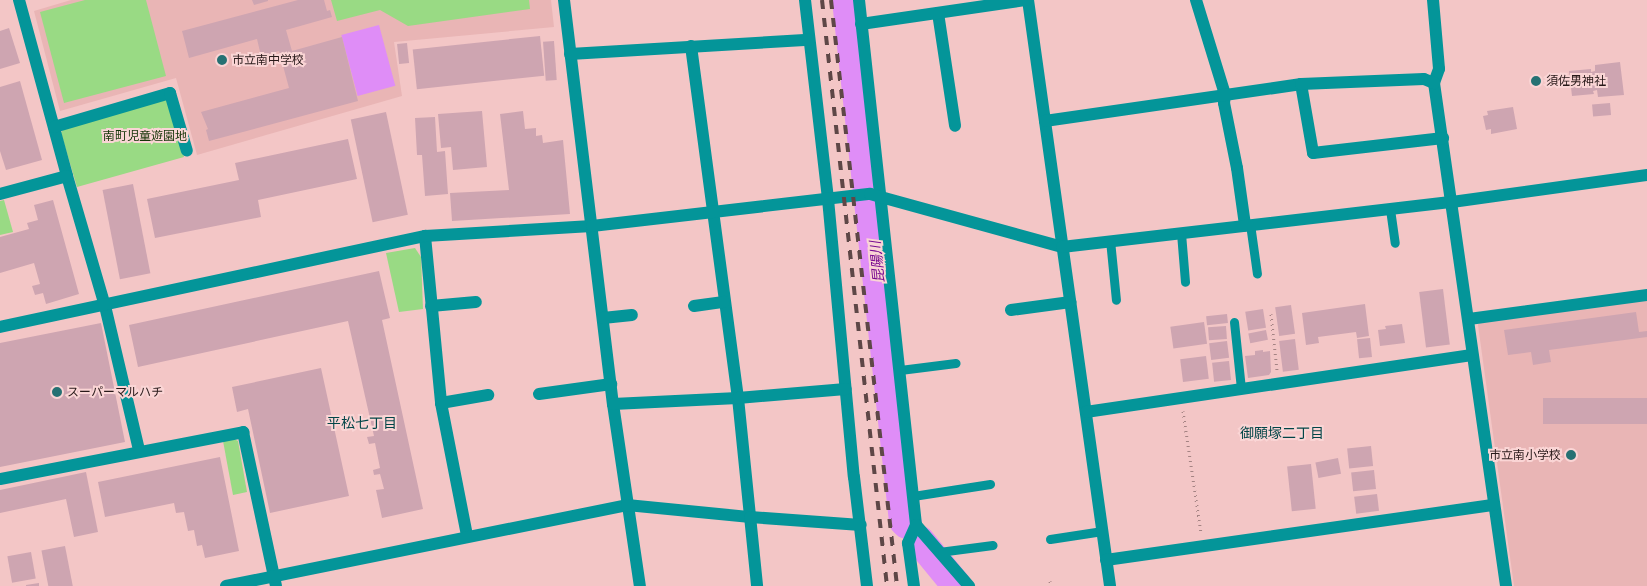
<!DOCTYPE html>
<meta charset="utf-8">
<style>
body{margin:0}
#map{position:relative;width:1647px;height:586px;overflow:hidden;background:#f3c6c6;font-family:Poppins,"Noto Sans JP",sans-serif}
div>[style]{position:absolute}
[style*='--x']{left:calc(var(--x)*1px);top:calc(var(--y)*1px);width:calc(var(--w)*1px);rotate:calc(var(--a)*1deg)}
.built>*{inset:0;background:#e9b5b5}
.green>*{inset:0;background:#99da84}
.water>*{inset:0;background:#df8df7;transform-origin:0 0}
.river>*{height:30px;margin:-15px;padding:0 15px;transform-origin:15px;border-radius:15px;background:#df8df7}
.building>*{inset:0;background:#cea5b1;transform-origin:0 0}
.path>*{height:3px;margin-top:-1.5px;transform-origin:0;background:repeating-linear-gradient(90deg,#a48383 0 1px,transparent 0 5px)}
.lane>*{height:9px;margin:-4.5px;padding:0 4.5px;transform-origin:4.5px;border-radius:4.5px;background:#049599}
.street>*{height:12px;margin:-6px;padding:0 6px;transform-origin:6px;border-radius:6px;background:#049599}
.rail>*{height:4px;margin-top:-2px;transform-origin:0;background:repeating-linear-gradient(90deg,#5e4747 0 9px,transparent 0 18px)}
.dots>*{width:14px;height:14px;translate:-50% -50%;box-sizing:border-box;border:2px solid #fad5d5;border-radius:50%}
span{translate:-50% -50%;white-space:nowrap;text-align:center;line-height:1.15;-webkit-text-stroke:4px #fad5d5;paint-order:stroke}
.poi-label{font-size:12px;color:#281919}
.left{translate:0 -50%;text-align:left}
.right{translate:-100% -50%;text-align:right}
.park-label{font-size:12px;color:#143407}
.water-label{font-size:14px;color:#770890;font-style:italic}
.neighbourhood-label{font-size:14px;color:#004547}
</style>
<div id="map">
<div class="built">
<div style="clip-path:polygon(71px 0,551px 0,554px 27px,394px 42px,402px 96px,197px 155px,176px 78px,60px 111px,34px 11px)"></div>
<div style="clip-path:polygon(1647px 299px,1647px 586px,1514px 586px,1478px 325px,1479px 322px)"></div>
</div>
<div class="green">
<div style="clip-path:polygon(85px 0,146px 0,166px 76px,64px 103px,40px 12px)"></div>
<div style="clip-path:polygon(331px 0,529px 0,530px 9px,408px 26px,380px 10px,337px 21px)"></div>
<div style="clip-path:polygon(164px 99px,167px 101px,184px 157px,77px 187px,61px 133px,63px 129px)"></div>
<div style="clip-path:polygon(4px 200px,13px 232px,0 235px,0 201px)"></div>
<div style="clip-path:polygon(415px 248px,421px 257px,423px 309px,399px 312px,386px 253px)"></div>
<div style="clip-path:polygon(234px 439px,238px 441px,247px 492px,233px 495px,223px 441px)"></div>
</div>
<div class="water">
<div style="left:379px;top:25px;width:63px;height:39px;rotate:75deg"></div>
</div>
<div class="river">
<div style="--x:847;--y:0;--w:524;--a:83.76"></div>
<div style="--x:904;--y:521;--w:4;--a:45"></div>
<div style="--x:920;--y:541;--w:58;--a:50.6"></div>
</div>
<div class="building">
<div style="clip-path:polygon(252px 0,268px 0,268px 1px,254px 5px)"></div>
<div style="clip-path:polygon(298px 0,324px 0,327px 11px,330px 10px,332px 17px,286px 30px,292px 51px,342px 37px,358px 101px,209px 141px,206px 130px,208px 129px,201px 112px,289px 88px,279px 51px,261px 56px,257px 39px,189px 58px,182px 31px)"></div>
<div style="clip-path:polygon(9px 28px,20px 63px,0 69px,0 31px)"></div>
<div style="left:540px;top:36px;width:40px;height:128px;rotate:84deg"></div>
<div style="left:554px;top:41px;width:39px;height:11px;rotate:86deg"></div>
<div style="left:407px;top:43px;width:20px;height:10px;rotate:84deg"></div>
<div style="clip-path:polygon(1620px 62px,1624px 95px,1598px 97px,1597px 90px,1593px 91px,1594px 94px,1572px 96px,1569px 71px,1591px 69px,1591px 72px,1595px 71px,1595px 65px)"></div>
<div style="clip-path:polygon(20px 81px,42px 160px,6px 170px,0 151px,0 87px)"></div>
<div style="left:1610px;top:103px;width:12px;height:18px;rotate:85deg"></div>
<div style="clip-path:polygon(1513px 107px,1517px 129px,1491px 134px,1491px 129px,1486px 130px,1483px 116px,1488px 115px,1487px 111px)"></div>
<div style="clip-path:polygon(482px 111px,487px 167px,453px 170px,451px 147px,441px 148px,438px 114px)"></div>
<div style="clip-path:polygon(523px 111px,525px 129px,536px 128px,536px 136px,542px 135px,543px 143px,563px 140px,570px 214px,452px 221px,450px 193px,509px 190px,500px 114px)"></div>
<div style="left:386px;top:112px;width:105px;height:36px;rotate:78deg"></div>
<div style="clip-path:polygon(435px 117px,437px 152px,445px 151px,448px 194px,425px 196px,422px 155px,417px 155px,415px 118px)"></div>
<div style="clip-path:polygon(348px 139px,357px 179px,258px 200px,261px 217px,155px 238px,147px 199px,239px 180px,235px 163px)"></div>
<div style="left:133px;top:184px;width:91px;height:31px;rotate:79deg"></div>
<div style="clip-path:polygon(53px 200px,79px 294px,46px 304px,43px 293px,35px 295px,32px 286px,40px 284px,34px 263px,0 273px,0 237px,29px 229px,27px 223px,38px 220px,34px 205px)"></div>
<div style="clip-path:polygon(379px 271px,390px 318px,382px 320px,423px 509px,382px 518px,376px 490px,384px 489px,380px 474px,374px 475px,373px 470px,380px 468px,375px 443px,369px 444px,367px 437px,374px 436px,348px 321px,138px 367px,129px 325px)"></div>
<div style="left:1443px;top:289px;width:56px;height:24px;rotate:83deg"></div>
<div style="clip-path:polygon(1365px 304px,1369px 336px,1357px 338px,1356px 332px,1318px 337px,1319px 343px,1306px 345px,1302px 313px)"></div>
<div style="left:1291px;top:305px;width:29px;height:16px;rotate:82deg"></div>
<div style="left:1263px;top:309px;width:19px;height:18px;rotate:81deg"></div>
<div style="clip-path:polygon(1636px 312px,1639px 332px,1647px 331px,1647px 337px,1549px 350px,1551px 362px,1533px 365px,1531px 352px,1508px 355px,1504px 330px)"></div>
<div style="left:1227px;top:314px;width:9px;height:21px;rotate:84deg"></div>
<div style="left:1204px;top:322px;width:22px;height:34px;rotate:82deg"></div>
<div style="clip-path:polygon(101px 323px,125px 442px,0 467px,0 343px)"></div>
<div style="clip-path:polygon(1402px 324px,1405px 343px,1380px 346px,1378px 330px,1386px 329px,1385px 326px)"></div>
<div style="left:1226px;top:326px;width:13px;height:18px;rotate:86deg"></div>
<div style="left:1266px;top:330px;width:10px;height:18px;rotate:79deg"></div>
<div style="left:1370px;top:338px;width:19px;height:13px;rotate:84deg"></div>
<div style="left:1295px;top:339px;width:31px;height:16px;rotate:83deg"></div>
<div style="left:1227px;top:341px;width:17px;height:18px;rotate:83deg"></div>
<div style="clip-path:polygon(1263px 350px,1263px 352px,1270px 351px,1271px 372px,1269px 375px,1248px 378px,1245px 356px,1255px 355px,1255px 351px)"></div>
<div style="left:1206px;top:356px;width:23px;height:26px;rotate:83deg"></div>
<div style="left:1229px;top:361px;width:19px;height:17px;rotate:84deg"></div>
<div style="clip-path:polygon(321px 368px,349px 496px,270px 513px,248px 409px,237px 412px,232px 387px)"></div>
<div style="left:1647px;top:398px;width:26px;height:104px;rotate:90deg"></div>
<div style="left:1371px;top:446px;width:20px;height:24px;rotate:84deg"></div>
<div style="clip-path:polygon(220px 457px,239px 551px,205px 558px,202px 545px,197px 546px,194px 530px,188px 531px,184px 512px,176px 513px,174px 503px,105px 517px,98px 482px)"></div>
<div style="left:1338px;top:458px;width:16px;height:23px;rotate:79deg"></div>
<div style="left:1311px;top:464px;width:45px;height:24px;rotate:84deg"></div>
<div style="left:1374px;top:470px;width:19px;height:23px;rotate:84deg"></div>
<div style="clip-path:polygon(86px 472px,98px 532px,74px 537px,66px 499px,0 513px,0 490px)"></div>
<div style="left:1377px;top:494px;width:17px;height:23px;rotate:83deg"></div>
<div style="left:65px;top:546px;width:41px;height:24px;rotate:79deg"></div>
<div style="left:31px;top:552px;width:27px;height:24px;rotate:80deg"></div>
<div style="clip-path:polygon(39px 583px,39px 586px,26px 586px,26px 585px)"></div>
</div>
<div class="path">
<div style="--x:1271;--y:314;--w:56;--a:83.9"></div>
<div style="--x:1183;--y:411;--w:123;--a:81.6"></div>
<div style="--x:1050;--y:581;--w:5;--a:79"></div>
</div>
<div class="lane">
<div style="--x:1390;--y:209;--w:34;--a:82"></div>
<div style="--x:1250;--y:224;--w:50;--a:82"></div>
<div style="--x:1181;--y:233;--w:49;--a:85.3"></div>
<div style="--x:1110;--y:240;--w:60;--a:84.3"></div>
<div style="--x:1234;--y:322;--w:67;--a:84"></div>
<div style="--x:900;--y:370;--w:56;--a:-7.1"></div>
<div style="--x:913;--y:496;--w:78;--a:-8.9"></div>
<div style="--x:1050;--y:539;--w:53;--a:-8.7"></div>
<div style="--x:939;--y:552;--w:54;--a:-7.4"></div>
</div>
<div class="street">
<div style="--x:19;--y:0;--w:182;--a:74.7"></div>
<div style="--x:67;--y:176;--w:135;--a:73.7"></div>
<div style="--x:105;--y:306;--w:148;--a:76.7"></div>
<div style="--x:564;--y:0;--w:407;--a:83.1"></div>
<div style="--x:613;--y:404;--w:184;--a:81.6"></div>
<div style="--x:805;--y:0;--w:200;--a:83.4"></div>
<div style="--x:828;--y:199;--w:279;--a:84.7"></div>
<div style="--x:854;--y:477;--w:110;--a:83.2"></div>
<div style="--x:859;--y:0;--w:528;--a:83.8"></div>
<div style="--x:916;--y:525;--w:20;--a:114"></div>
<div style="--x:908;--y:543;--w:43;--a:82.1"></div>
<div style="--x:1028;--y:0;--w:592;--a:82.03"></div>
<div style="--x:1196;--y:0;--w:98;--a:72.9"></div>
<div style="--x:1225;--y:94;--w:9;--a:96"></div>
<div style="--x:1224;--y:103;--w:66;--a:78.7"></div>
<div style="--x:1237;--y:168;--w:58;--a:82"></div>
<div style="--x:1433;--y:0;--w:69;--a:85"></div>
<div style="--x:1439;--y:69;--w:15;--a:110"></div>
<div style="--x:1434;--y:83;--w:508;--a:81.85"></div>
<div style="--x:938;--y:13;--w:114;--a:81.4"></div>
<div style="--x:861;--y:24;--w:167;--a:-8.3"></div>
<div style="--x:691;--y:46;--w:355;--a:82.4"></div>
<div style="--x:738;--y:398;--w:189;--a:84.2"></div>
<div style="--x:570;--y:54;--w:239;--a:-3.4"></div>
<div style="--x:1301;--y:84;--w:70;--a:80.1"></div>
<div style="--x:1313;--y:153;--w:131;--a:-6.6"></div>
<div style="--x:1045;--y:121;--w:259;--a:-8.2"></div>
<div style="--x:1301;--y:84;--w:123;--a:-2.3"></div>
<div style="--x:1424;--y:79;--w:11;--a:22"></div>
<div style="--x:54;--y:127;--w:121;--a:-16.3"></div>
<div style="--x:170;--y:93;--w:60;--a:73.7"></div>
<div style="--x:0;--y:194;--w:69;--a:-15"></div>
<div style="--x:425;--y:236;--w:168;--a:84.5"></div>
<div style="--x:441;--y:403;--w:136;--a:78.9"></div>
<div style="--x:431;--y:306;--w:45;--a:-5.1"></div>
<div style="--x:694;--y:306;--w:30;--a:-8"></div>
<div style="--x:1011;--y:310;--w:60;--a:-7.7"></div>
<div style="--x:603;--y:318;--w:29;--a:-6"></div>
<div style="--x:1469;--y:319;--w:180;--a:-7.7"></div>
<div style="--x:0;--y:327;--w:435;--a:-12.1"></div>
<div style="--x:425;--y:236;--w:167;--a:-3.4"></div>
<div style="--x:592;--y:226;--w:280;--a:-6.6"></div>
<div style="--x:870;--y:194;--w:199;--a:15.4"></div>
<div style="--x:1062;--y:247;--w:393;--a:-6.6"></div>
<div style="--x:1452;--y:202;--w:197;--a:-7.9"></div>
<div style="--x:539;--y:394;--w:73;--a:-7.9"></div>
<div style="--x:441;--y:403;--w:48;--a:-9.7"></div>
<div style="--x:613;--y:404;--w:125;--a:-2.7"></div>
<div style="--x:738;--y:398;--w:108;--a:-4.8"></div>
<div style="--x:1086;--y:412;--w:390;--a:-8.4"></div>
<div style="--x:0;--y:479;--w:248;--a:-10.9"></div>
<div style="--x:243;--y:432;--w:157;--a:77.9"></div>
<div style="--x:916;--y:525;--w:81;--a:49"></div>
<div style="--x:1106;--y:560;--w:392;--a:-8.1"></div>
<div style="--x:226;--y:586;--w:409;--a:-11.4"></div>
<div style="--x:627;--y:505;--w:124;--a:5.6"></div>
<div style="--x:750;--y:517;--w:111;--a:4.1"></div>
</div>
<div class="rail">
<div style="--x:822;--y:0;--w:590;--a:83.67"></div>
<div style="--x:831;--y:0;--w:590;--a:83.57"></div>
</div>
<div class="dots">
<div style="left:222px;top:60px;background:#267173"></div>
<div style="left:1536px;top:81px;background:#267173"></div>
<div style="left:57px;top:392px;background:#267173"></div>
<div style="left:1571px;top:455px;background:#267173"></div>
</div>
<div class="poi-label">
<span class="left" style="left:232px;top:60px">市立南中学校</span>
<span class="left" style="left:1546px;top:81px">須佐男神社</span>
<span class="left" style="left:67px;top:392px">スーパーマルハチ</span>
<span class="right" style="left:1561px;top:455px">市立南小学校</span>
</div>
<div class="park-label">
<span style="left:145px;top:136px">南町児童遊園地</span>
</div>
<div class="water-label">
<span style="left:877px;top:262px;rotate:-96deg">昆陽川</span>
</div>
<div class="neighbourhood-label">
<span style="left:362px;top:423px">平松七丁目</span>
<span style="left:1282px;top:433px">御願塚二丁目</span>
</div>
</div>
